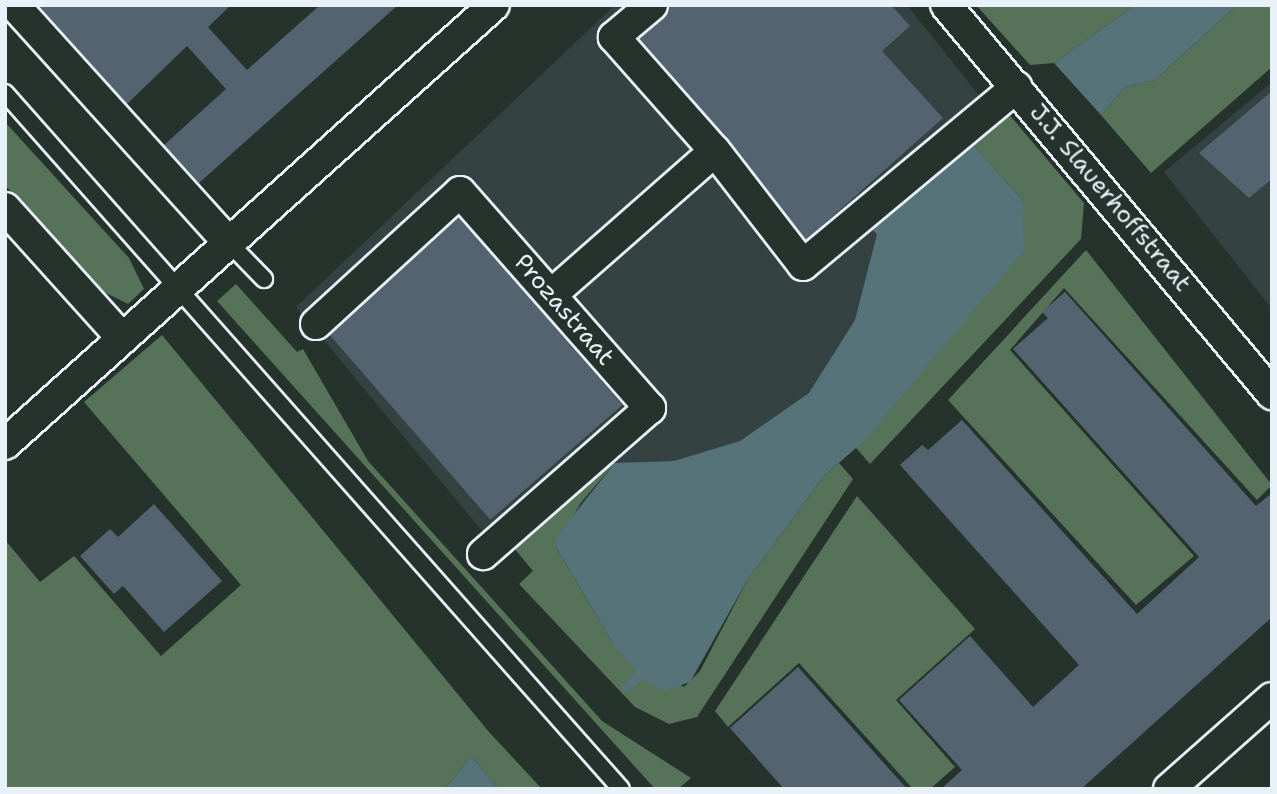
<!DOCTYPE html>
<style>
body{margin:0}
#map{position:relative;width:1277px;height:794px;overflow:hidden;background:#26332d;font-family:"Shantell Sans",sans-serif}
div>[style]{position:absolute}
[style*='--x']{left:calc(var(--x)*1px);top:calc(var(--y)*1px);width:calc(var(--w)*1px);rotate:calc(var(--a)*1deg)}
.built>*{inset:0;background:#344241}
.green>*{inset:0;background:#567258}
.water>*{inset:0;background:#56737a}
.stream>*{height:10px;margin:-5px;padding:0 5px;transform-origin:5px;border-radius:5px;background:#56737a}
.building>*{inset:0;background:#536470;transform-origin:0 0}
.roads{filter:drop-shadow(2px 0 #e8f1f8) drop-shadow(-2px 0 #e8f1f8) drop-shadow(0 2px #e8f1f8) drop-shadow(0 -2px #e8f1f8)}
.lane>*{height:16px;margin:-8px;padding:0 8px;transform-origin:8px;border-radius:8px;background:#26332d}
.street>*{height:30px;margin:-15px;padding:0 15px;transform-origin:15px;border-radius:15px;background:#26332d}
span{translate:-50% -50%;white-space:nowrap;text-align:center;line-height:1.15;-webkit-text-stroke:5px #26332d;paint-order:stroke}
.street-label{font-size:24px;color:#e8f1f8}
.frame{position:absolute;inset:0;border:7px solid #e8f1f8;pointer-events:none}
</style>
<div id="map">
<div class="built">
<div style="clip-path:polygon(615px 5px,907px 5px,1025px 153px,834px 427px,621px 562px,488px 538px,296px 307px)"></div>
<div style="clip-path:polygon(1272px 82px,1272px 309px,1164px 172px)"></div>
</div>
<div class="green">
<div style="clip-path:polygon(976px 5px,1135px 5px,1054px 63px,1030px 65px)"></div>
<div style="clip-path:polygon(1237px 5px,1272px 5px,1272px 67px,1151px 173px,1101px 115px,1125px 87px,1155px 80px)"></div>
<div style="clip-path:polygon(1002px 106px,1084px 203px,1081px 239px,870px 464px,856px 448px,1023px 201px,969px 140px)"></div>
<div style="clip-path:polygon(5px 122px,129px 258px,144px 289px,128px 304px,100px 290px,5px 185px)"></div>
<div style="clip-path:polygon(1086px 250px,1272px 485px,1257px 500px,1064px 288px,1010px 350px,1194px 556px,1136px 605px,948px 400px)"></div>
<div style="clip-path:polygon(236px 284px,297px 352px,303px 349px,368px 461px,602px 721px,691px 778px,678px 789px,655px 789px,217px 301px)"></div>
<div style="clip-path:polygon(162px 335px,489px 732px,542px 789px,498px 789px,471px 756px,445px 789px,5px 789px,5px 540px,40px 582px,74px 556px,161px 656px,241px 585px,84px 402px)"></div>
<div style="clip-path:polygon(609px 452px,615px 463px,581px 502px,556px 547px,612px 642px,684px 687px,700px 671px,748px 579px,824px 476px,839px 463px,853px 479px,697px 717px,669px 724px,635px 707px,519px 584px,533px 571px,514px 548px)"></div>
<div style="clip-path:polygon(857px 496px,975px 629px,896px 700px,955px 767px,930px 789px,913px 789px,799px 663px,728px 727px,715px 711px)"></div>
</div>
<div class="water">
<div style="clip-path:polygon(1135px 5px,1237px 5px,1155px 80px,1125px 87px,1101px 115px,1054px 63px)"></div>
<div style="clip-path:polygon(969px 140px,1023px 201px,1024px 251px,865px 440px,824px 476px,748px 579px,690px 682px,665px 691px,643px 680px,612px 642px,556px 547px,557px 536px,615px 463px,674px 461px,740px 441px,809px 393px,855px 320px,877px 234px,868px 225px)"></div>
<div style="clip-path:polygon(471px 756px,498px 789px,445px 789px)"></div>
</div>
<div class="stream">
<div style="--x:628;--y:687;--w:30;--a:-48"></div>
</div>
<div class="building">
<div style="clip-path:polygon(38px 5px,231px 5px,208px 27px,247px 70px,320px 5px,398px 5px,199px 183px,164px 145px,226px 89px,187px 46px,127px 104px)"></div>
<div style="clip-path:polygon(669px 5px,891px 5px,910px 26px,882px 51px,943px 118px,806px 240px,639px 39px)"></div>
<div style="clip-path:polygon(1272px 91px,1272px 179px,1249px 198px,1199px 153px)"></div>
<div style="left:459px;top:217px;width:249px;height:175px;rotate:49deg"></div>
<div style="clip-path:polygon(1065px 292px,1256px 506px,1272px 493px,1272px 617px,1081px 789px,941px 789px,962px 770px,899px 700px,970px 636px,1033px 707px,1079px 665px,900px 465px,922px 445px,928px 450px,962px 420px,1137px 614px,1199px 557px,1013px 349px,1048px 318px,1042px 312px)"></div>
<div style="clip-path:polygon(154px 504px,222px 581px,164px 632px,123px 586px,114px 594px,80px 556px,110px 529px,118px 537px)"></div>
<div style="clip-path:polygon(798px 667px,907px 789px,784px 789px,730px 728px)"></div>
</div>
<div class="roads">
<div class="lane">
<div style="--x:5;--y:93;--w:929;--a:48.49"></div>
<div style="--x:230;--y:244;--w:49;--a:45.8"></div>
</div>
<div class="street">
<div style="--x:14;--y:5;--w:322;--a:47.9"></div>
<div style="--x:652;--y:5;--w:50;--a:139.9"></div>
<div style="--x:614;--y:37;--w:152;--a:48.5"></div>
<div style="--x:715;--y:151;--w:144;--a:52.3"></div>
<div style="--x:803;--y:265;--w:278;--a:-39.8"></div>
<div style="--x:946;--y:5;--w:508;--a:50.04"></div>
<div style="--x:5;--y:208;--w:175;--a:48"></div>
<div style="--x:551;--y:295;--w:218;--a:-41.3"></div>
<div style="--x:316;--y:324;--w:195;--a:-42.5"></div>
<div style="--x:460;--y:192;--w:288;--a:48.7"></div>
<div style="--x:650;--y:408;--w:222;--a:138.8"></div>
<div style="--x:5;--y:444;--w:657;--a:-41.92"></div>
<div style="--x:1169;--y:789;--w:137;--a:-41.5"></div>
</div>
</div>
<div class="street-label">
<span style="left:1110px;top:198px;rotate:50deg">J.J. Slauerhoffstraat</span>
<span style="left:564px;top:310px;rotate:49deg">Prozastraat</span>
</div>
<div class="frame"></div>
</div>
